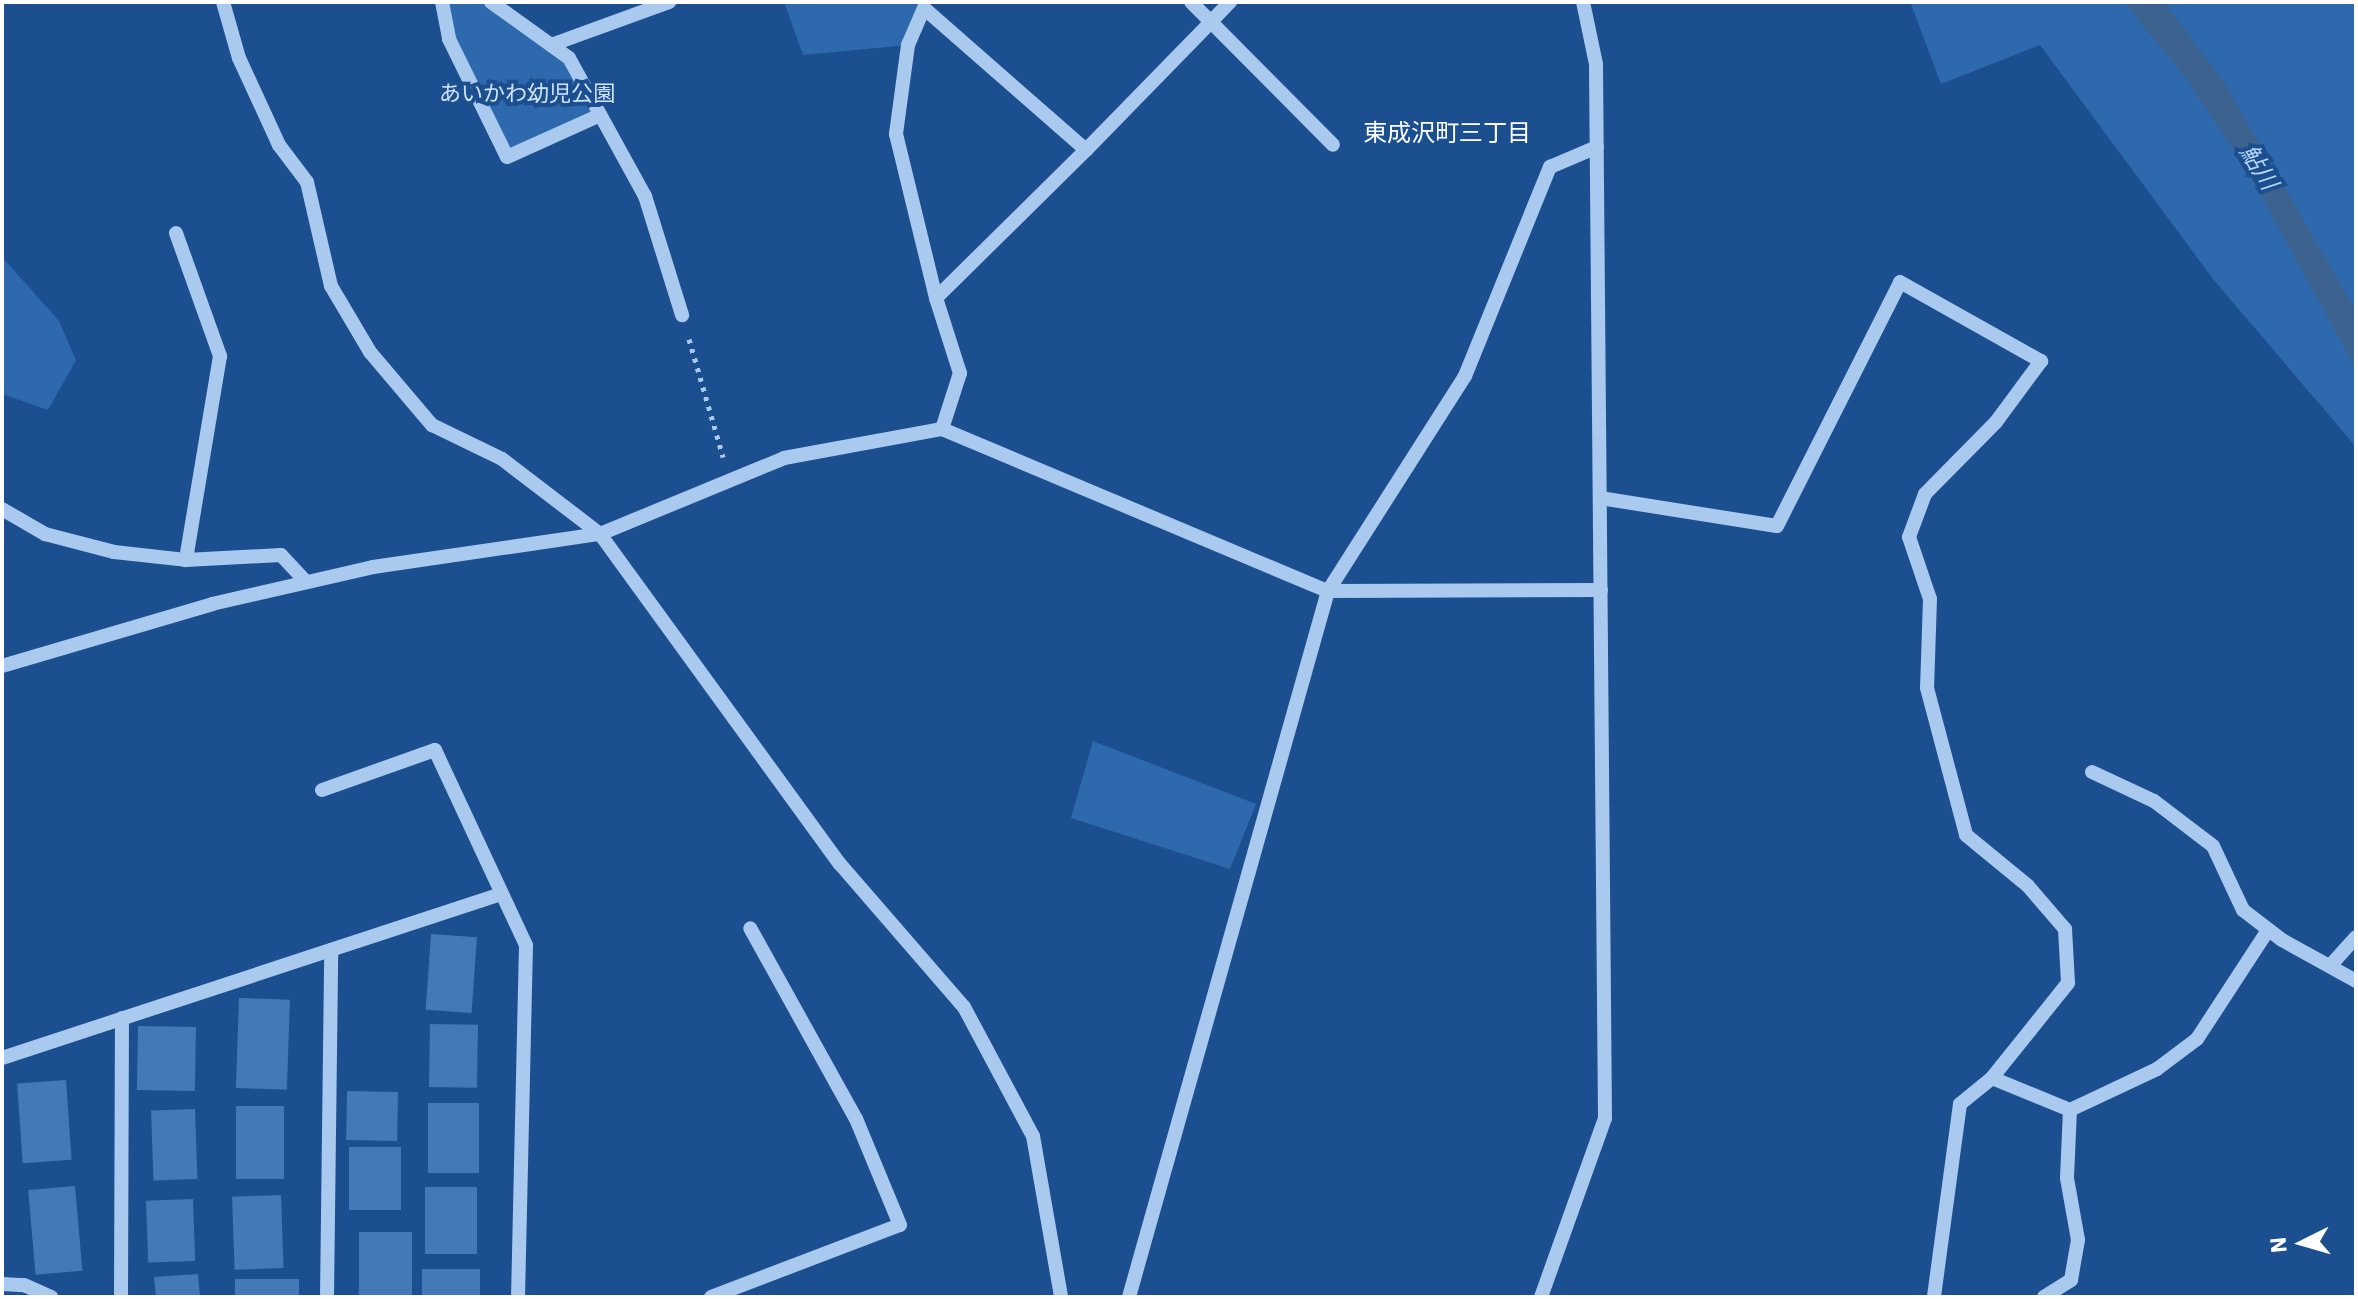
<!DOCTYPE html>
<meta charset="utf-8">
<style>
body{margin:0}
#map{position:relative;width:2358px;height:1299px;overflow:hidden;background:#1b4f8f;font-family:"IBM Plex Sans","Noto Sans JP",sans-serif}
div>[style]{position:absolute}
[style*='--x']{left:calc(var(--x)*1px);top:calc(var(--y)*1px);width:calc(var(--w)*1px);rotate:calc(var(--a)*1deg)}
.green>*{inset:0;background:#2e69ad}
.water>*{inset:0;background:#3c6290}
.building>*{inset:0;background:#4478b7;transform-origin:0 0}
.path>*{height:5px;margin-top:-2.5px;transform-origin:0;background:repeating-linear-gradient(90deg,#a9c9ee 0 4px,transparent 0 10px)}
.minor>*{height:14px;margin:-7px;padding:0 7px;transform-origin:7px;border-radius:7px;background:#a9c9ee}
span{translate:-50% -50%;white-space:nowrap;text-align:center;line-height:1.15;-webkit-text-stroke:8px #1b4f8f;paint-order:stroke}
.park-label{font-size:22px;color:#cfe3fa}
.neighbourhood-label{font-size:24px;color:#fff}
.water-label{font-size:24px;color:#b5d3f5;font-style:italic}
.frame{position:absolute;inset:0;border:4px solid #fff;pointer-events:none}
.north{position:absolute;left:2262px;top:1203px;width:80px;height:80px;-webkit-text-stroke:6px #1b4f8f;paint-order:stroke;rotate:265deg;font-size:22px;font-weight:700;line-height:32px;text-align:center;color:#fff}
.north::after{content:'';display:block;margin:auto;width:28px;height:36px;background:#fff;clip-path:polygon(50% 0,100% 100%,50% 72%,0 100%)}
</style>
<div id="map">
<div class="green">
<div style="clip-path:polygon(442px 2px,491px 2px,551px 45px,600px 115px,507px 157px,449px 39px)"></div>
<div style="clip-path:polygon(784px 2px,917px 2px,924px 8px,908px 45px,803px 55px)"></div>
<div style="clip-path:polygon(1910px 2px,2356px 2px,2356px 447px,2213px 279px,2040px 45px,1941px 84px)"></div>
<div style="clip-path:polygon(2px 257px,59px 321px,76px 360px,48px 410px,2px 394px)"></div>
<div style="clip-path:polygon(1093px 741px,1256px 804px,1230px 869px,1071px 818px)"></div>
</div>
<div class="water">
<div style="clip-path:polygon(2124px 2px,2164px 2px,2222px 79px,2356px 311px,2356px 369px,2247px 170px,2188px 81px)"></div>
</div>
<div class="building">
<div style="left:431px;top:934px;width:46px;height:76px;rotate:4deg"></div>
<div style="left:239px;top:998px;width:51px;height:90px;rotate:2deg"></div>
<div style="left:430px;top:1024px;width:48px;height:63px;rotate:1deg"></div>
<div style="left:138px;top:1026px;width:58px;height:64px;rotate:1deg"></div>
<div style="left:66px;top:1080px;width:80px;height:49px;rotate:86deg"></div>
<div style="left:347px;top:1091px;width:51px;height:49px;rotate:1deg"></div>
<div style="left:428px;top:1103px;width:51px;height:70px"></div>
<div style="left:236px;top:1106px;width:48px;height:73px"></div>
<div style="left:195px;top:1109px;width:70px;height:44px;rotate:88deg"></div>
<div style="left:349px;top:1147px;width:52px;height:63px"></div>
<div style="left:75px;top:1186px;width:85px;height:47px;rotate:85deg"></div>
<div style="left:477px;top:1187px;width:67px;height:52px;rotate:90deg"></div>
<div style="left:281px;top:1195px;width:73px;height:49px;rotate:88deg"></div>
<div style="left:193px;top:1199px;width:62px;height:47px;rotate:88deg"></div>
<div style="left:359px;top:1232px;width:53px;height:65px"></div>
<div style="left:422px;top:1269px;width:58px;height:28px"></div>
<div style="clip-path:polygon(198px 1274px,200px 1297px,156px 1297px,154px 1277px)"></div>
<div style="left:299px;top:1279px;width:18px;height:64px;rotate:90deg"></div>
</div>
<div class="path">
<div style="--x:689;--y:339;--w:123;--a:73.9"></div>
</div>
<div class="minor">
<div style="--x:223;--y:2;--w:58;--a:74.1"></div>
<div style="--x:239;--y:58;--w:96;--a:65.3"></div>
<div style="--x:279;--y:145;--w:46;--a:52.9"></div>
<div style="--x:307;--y:182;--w:107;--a:77"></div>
<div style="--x:331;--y:286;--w:77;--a:59.4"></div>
<div style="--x:370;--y:352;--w:96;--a:49.7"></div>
<div style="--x:432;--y:425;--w:78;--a:25.9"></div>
<div style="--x:502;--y:459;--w:123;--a:37.4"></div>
<div style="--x:600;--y:534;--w:199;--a:-22.4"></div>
<div style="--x:784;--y:458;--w:161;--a:-10.4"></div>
<div style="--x:942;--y:429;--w:419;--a:22.8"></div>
<div style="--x:1328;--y:591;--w:273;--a:-0.2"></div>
<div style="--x:442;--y:2;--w:38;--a:79"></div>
<div style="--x:449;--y:39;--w:131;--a:63.8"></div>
<div style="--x:507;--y:157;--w:102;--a:-24.3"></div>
<div style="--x:491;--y:2;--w:96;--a:35.7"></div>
<div style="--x:569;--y:58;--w:158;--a:61.2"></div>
<div style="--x:645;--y:196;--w:125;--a:72.7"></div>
<div style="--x:1230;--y:2;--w:28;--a:134"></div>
<div style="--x:1211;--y:22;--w:173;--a:45.2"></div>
<div style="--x:551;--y:45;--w:126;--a:-20"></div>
<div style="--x:1086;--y:150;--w:215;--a:-138.8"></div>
<div style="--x:924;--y:8;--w:40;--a:113.4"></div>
<div style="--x:908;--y:45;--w:90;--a:97.7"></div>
<div style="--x:896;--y:134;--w:169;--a:76.3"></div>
<div style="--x:936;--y:298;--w:211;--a:-44.6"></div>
<div style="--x:1086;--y:150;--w:179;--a:-45.7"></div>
<div style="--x:1211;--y:22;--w:28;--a:-135"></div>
<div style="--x:176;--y:233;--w:131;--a:70.3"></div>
<div style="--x:220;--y:356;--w:207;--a:99.5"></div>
<div style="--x:186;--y:560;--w:95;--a:-3"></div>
<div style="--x:281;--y:555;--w:37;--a:47"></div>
<div style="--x:936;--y:298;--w:79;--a:72.3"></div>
<div style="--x:960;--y:373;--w:59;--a:107.8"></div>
<div style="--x:1600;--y:498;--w:179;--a:9"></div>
<div style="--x:1777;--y:526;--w:273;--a:-63.2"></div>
<div style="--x:1900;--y:282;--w:162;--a:29.3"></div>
<div style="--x:2041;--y:361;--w:76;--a:126.4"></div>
<div style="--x:1996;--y:422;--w:101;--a:134.6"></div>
<div style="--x:1925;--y:494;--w:46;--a:110.4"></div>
<div style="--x:1909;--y:537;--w:65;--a:71.3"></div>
<div style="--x:1930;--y:599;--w:89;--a:91.9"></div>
<div style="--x:1927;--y:688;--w:152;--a:75.1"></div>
<div style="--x:1966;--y:835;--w:80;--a:39.4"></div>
<div style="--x:2028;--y:886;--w:57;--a:49.3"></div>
<div style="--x:2065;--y:929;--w:54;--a:86.8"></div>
<div style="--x:2068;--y:983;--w:122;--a:128.7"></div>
<div style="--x:1992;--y:1078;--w:41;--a:140.9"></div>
<div style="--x:1960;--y:1104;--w:195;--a:97.7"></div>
<div style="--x:2;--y:509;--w:50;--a:30.2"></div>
<div style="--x:45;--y:534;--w:71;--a:14.6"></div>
<div style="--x:114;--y:552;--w:72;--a:6.3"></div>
<div style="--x:2;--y:666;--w:219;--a:-16.4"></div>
<div style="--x:212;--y:604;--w:165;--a:-12.9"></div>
<div style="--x:373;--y:567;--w:229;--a:-8.3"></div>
<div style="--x:600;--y:534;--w:408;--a:54"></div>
<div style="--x:840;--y:864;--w:189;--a:49.1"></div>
<div style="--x:964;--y:1007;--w:146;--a:61.9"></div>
<div style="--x:1033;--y:1136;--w:163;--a:80.1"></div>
<div style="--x:2092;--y:772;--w:68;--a:25.1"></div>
<div style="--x:2154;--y:801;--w:74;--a:37.3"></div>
<div style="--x:2213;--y:846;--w:71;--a:64.9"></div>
<div style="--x:2243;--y:910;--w:49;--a:37.6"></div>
<div style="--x:2282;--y:940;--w:85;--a:29"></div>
<div style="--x:322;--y:790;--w:120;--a:-19.5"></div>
<div style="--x:435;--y:750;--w:215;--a:65"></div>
<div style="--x:526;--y:945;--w:352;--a:91.3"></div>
<div style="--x:2330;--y:966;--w:39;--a:-48"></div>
<div style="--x:2;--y:1058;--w:525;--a:-18.19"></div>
<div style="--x:1992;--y:1078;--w:84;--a:22.3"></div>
<div style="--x:2070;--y:1110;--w:96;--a:-25.2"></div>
<div style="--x:2157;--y:1069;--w:50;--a:-36.9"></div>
<div style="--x:2197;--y:1039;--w:130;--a:-56.9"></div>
<div style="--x:2;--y:1284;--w:22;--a:3"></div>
<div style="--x:24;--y:1285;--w:30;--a:24"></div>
<div style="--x:121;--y:1297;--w:279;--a:-89.8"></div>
<div style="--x:327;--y:1297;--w:347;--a:-89.3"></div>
<div style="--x:711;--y:1297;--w:202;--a:-20.9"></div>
<div style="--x:900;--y:1225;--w:115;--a:-112.5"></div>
<div style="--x:856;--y:1119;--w:218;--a:-119"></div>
<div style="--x:1129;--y:1297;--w:734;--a:-74.26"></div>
<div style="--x:1328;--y:591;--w:255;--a:-57.5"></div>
<div style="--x:1465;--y:376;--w:226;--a:-67.9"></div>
<div style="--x:1550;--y:167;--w:51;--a:-23.1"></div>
<div style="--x:1541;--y:1297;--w:190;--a:-70.3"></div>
<div style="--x:1605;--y:1118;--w:1054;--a:-90.49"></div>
<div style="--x:1596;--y:64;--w:63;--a:-101.8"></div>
<div style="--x:2044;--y:1297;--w:32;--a:-32"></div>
<div style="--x:2071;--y:1280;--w:41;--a:-80.1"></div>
<div style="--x:2078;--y:1240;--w:63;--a:-100.1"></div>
<div style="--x:2067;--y:1178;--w:68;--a:-87.5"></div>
</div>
<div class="park-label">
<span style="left:527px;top:93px">あいかわ幼児公園</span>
</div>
<div class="neighbourhood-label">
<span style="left:1447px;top:133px">東成沢町三丁目</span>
</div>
<div class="water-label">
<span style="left:2259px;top:167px;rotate:58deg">鮎川</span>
</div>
<div class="frame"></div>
<div class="north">N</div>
</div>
